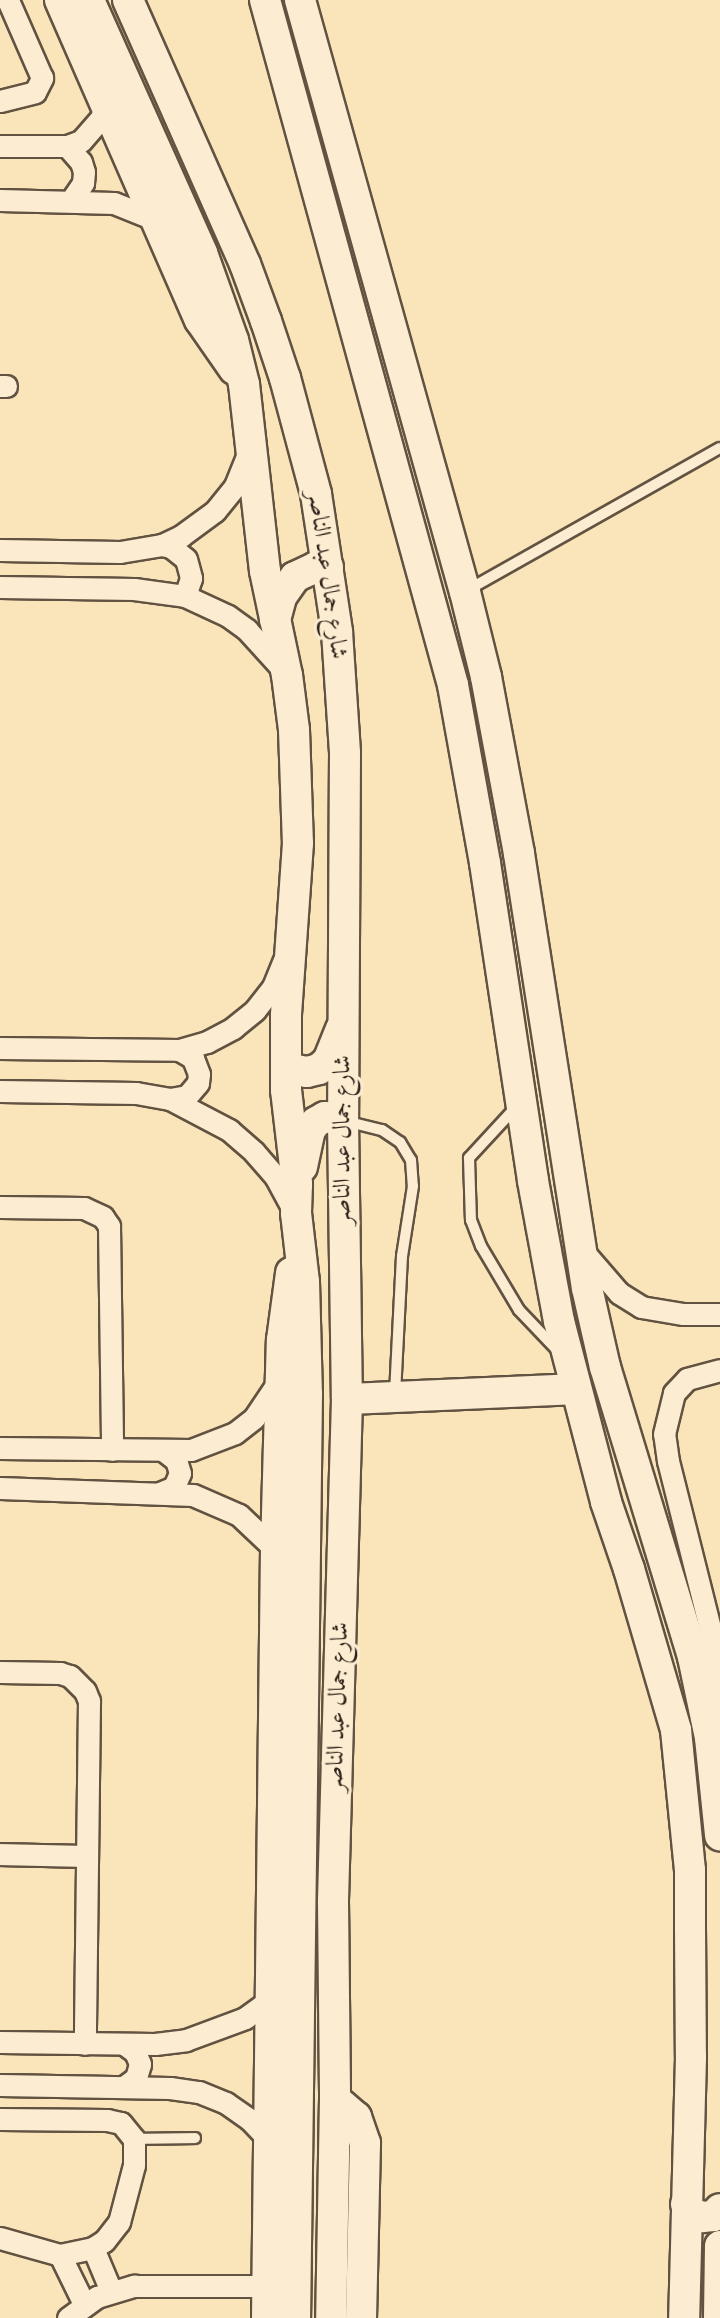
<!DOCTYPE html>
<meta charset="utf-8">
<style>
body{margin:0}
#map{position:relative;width:720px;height:2318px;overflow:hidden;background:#fae4ba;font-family:"Sorts Mill Goudy",Amiri,serif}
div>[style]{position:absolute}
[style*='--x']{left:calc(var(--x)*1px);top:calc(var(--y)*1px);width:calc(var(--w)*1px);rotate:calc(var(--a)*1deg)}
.roads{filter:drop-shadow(2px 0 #625241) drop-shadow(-2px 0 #625241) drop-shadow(0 2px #625241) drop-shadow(0 -2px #625241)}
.lane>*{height:10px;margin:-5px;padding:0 5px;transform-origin:5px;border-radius:5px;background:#fcedd2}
.street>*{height:21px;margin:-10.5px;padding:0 10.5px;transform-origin:10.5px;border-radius:10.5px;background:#fcedd2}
.secondary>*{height:30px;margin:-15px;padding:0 15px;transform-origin:15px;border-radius:15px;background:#fcedd2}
span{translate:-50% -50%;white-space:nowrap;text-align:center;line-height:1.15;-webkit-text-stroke:6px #fcedd2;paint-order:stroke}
.street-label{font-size:24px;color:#2f2119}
</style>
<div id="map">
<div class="roads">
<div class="lane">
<div style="--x:466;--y:591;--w:291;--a:-29.4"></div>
<div style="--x:517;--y:1106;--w:71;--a:132.7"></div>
<div style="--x:469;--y:1158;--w:62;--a:88.2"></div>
<div style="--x:471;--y:1220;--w:28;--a:69"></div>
<div style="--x:481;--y:1246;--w:74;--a:59.3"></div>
<div style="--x:519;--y:1310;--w:57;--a:46.4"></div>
<div style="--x:345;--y:1121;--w:38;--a:14"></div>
<div style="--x:382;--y:1130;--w:22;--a:34"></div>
<div style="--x:400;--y:1142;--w:21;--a:59"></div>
<div style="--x:411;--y:1160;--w:26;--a:86"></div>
<div style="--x:413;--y:1186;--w:71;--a:98.9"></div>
<div style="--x:402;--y:1256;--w:138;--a:92.9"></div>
<div style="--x:134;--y:2139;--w:61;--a:-0.9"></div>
</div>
<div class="street">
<div style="--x:0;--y:101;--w:36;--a:-14"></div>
<div style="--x:35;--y:92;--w:16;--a:-63"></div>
<div style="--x:42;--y:78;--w:85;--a:-113.6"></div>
<div style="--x:0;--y:146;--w:67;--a:0"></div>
<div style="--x:67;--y:146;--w:15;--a:-20"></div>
<div style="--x:81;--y:141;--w:30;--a:-49"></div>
<div style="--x:101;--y:118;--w:15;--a:-70"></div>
<div style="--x:67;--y:146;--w:21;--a:49"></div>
<div style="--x:81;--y:162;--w:10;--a:73"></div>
<div style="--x:84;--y:172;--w:11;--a:95"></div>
<div style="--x:83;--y:183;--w:22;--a:124"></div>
<div style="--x:0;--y:200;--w:114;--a:1.5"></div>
<div style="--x:114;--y:203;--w:45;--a:22"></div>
<div style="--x:0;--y:386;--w:6;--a:0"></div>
<div style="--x:162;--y:545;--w:9;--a:13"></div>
<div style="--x:171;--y:547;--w:19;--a:39"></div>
<div style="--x:186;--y:559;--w:20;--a:75"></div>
<div style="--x:191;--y:578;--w:19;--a:108"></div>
<div style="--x:0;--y:550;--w:120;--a:1"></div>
<div style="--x:120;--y:552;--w:43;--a:-9.5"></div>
<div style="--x:162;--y:545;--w:21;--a:-25"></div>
<div style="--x:181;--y:536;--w:42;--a:-36.3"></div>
<div style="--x:215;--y:511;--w:32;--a:-51"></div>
<div style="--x:235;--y:486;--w:38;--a:-68"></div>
<div style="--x:0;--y:587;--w:134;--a:0.9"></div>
<div style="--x:134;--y:589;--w:51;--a:7.8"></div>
<div style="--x:185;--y:596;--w:47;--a:24.9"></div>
<div style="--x:228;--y:616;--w:24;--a:36"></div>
<div style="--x:247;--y:630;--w:59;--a:47.7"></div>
<div style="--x:0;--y:1048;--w:179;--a:0.6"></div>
<div style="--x:179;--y:1050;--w:29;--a:-16"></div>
<div style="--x:207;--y:1042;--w:30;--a:-28"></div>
<div style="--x:233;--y:1028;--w:28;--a:-39"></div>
<div style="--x:255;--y:1010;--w:29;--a:-52"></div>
<div style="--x:273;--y:987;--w:29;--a:-68"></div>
<div style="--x:0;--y:1091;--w:136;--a:0.8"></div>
<div style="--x:136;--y:1093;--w:35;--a:10"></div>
<div style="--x:170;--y:1099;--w:67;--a:27.7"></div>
<div style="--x:229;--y:1130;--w:33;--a:41"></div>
<div style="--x:254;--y:1152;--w:32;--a:49"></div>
<div style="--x:275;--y:1176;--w:42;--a:61.6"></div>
<div style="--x:170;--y:1099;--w:17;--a:-10"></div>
<div style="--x:187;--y:1096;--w:17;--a:-50"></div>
<div style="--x:198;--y:1083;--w:9;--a:-84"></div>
<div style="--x:199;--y:1074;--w:17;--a:-111"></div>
<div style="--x:193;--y:1058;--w:16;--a:-150"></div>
<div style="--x:0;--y:1207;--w:84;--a:0.7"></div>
<div style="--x:84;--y:1208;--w:21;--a:25"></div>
<div style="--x:103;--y:1217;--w:11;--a:56"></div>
<div style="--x:109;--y:1226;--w:224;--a:89.2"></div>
<div style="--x:582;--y:1250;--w:57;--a:49.3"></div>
<div style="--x:619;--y:1293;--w:26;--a:32"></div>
<div style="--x:641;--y:1307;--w:43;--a:9.5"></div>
<div style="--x:683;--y:1314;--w:37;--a:0"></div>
<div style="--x:0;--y:1448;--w:191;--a:0.6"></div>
<div style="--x:191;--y:1450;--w:47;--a:-21.1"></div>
<div style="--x:235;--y:1433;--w:24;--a:-38"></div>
<div style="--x:254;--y:1418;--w:45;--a:-56"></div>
<div style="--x:0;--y:1488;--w:193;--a:2.1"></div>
<div style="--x:193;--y:1495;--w:50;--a:23.5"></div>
<div style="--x:239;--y:1515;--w:51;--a:43.4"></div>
<div style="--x:160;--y:1493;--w:15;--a:-23"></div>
<div style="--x:174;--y:1487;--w:15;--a:-67"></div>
<div style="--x:180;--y:1473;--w:14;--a:-107"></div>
<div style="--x:176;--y:1460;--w:15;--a:-143"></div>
<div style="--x:0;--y:1672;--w:60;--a:1"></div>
<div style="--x:60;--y:1673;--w:10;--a:17"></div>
<div style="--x:70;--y:1676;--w:21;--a:45"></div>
<div style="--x:85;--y:1691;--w:11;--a:68"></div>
<div style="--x:89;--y:1701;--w:343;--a:90.7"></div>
<div style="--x:712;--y:1725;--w:61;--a:-83.5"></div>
<div style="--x:719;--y:1664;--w:209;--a:-104.1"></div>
<div style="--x:668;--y:1461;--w:27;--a:-98"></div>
<div style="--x:664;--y:1434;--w:42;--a:-76.3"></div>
<div style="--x:674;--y:1393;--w:19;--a:-47"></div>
<div style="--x:687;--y:1379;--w:34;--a:-15"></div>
<div style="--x:0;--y:1854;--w:87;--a:1.3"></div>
<div style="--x:0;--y:2042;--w:155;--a:0.7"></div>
<div style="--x:155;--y:2044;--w:31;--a:-7"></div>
<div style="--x:186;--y:2040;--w:63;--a:-20.4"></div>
<div style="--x:245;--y:2018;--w:31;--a:-36"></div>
<div style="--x:124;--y:2044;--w:14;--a:36"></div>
<div style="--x:135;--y:2052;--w:13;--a:67"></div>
<div style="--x:140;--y:2064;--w:15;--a:106"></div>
<div style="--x:136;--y:2078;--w:14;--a:144"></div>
<div style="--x:0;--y:2085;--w:170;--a:1"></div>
<div style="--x:170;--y:2088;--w:29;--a:8"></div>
<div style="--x:199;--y:2092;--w:29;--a:22"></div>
<div style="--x:226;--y:2103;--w:29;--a:35"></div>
<div style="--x:250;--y:2120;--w:29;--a:46"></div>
<div style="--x:0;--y:2119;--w:107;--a:0.5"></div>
<div style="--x:107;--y:2120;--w:14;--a:12"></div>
<div style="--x:121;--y:2123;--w:21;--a:51"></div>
<div style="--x:134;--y:2139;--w:26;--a:90"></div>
<div style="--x:134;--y:2165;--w:59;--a:104.7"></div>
<div style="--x:119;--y:2222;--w:24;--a:128"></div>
<div style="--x:104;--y:2241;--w:13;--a:148"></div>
<div style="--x:93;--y:2248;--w:34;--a:168"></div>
<div style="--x:60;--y:2255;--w:62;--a:-164.2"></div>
<div style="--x:93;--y:2248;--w:47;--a:67.3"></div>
<div style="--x:60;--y:2255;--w:55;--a:63.9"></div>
<div style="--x:68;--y:2318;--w:36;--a:-36"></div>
<div style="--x:97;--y:2297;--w:39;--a:-17"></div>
<div style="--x:134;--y:2286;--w:133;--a:0"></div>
</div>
<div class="secondary">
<div style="--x:60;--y:0;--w:349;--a:66.4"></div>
<div style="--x:200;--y:320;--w:60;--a:55.2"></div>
<div style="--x:89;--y:0;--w:277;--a:65.9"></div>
<div style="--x:202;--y:253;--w:92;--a:70.4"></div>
<div style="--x:233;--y:340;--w:45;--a:76"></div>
<div style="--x:244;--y:384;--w:188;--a:83.6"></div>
<div style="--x:265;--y:571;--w:106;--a:78.1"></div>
<div style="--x:287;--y:675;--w:55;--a:82.7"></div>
<div style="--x:294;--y:730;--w:113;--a:88"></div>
<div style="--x:298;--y:843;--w:173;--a:94"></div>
<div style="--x:286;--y:1016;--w:74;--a:90"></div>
<div style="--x:286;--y:1090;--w:95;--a:83.3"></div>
<div style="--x:297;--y:1184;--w:29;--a:92"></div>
<div style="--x:296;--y:1213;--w:69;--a:83.4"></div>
<div style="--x:304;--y:1282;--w:112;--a:88.5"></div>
<div style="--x:307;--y:1394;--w:924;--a:90.74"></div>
<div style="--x:128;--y:0;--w:289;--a:66.1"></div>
<div style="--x:245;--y:264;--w:61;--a:69.8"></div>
<div style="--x:266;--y:321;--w:60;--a:71.6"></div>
<div style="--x:285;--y:378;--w:120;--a:75"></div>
<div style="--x:316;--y:494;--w:140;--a:81.3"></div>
<div style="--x:337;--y:632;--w:121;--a:86.2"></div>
<div style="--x:345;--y:753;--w:367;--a:90.3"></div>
<div style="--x:343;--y:1120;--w:279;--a:89.2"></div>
<div style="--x:347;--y:1399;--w:502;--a:91.6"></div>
<div style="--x:333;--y:1901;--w:198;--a:89.4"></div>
<div style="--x:335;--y:2099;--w:219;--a:91"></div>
<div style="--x:265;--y:0;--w:710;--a:74.65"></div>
<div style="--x:453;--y:685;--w:181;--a:79.8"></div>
<div style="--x:485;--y:863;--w:322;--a:81.4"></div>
<div style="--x:533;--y:1181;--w:142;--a:79.5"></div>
<div style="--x:559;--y:1321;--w:187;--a:75.4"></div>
<div style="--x:606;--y:1502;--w:71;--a:71.1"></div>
<div style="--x:629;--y:1569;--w:168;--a:73.7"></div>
<div style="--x:676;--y:1730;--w:141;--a:84.3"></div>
<div style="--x:690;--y:1870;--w:58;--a:90"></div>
<div style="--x:690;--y:1928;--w:129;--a:89.6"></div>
<div style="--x:691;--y:2057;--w:261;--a:91.5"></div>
<div style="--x:300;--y:0;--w:615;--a:74.43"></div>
<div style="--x:465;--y:592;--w:88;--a:76.1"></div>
<div style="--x:486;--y:677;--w:180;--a:79.4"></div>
<div style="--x:519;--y:854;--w:439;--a:81.1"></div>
<div style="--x:587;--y:1288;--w:81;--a:77.2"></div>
<div style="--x:605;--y:1367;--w:303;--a:73.1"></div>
<div style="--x:693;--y:1657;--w:83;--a:78.1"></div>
<div style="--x:710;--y:1738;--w:98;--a:84.1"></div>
<div style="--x:275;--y:620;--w:24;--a:-75"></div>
<div style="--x:281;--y:597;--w:24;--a:-55"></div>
<div style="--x:295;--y:577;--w:23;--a:-25"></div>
<div style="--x:316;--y:567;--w:12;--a:0"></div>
<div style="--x:286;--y:1068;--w:21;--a:11"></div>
<div style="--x:307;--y:1072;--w:12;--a:-14"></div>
<div style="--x:319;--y:1069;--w:12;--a:-42"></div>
<div style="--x:328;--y:1061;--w:35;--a:-68"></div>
<div style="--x:302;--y:1167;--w:38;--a:-78"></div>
<div style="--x:310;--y:1130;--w:10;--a:-53"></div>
<div style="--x:316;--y:1122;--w:10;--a:-29"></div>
<div style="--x:325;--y:1117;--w:18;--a:9"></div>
<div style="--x:347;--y:1399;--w:228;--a:-2.5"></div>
<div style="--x:335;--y:2099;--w:28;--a:41"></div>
<div style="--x:356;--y:2117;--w:28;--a:71"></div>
<div style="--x:365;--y:2143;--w:175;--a:91.3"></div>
<div style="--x:686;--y:2204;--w:11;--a:56"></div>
<div style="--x:692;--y:2213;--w:11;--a:22"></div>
<div style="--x:702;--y:2217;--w:12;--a:-5"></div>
<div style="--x:714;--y:2216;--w:9;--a:-49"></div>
<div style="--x:267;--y:2318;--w:768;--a:-89.33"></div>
<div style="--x:276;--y:1550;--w:210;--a:-88.4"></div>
<div style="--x:282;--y:1340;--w:68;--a:-82.3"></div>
<div style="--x:719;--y:2318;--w:72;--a:-89.2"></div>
</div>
</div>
<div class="street-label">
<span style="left:326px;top:575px;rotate:82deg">شارع جمال عبد الناصر</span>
<span style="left:344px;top:1140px;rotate:-90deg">شارع جمال عبد الناصر</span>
<span style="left:339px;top:1707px;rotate:-88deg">شارع جمال عبد الناصر</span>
</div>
</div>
